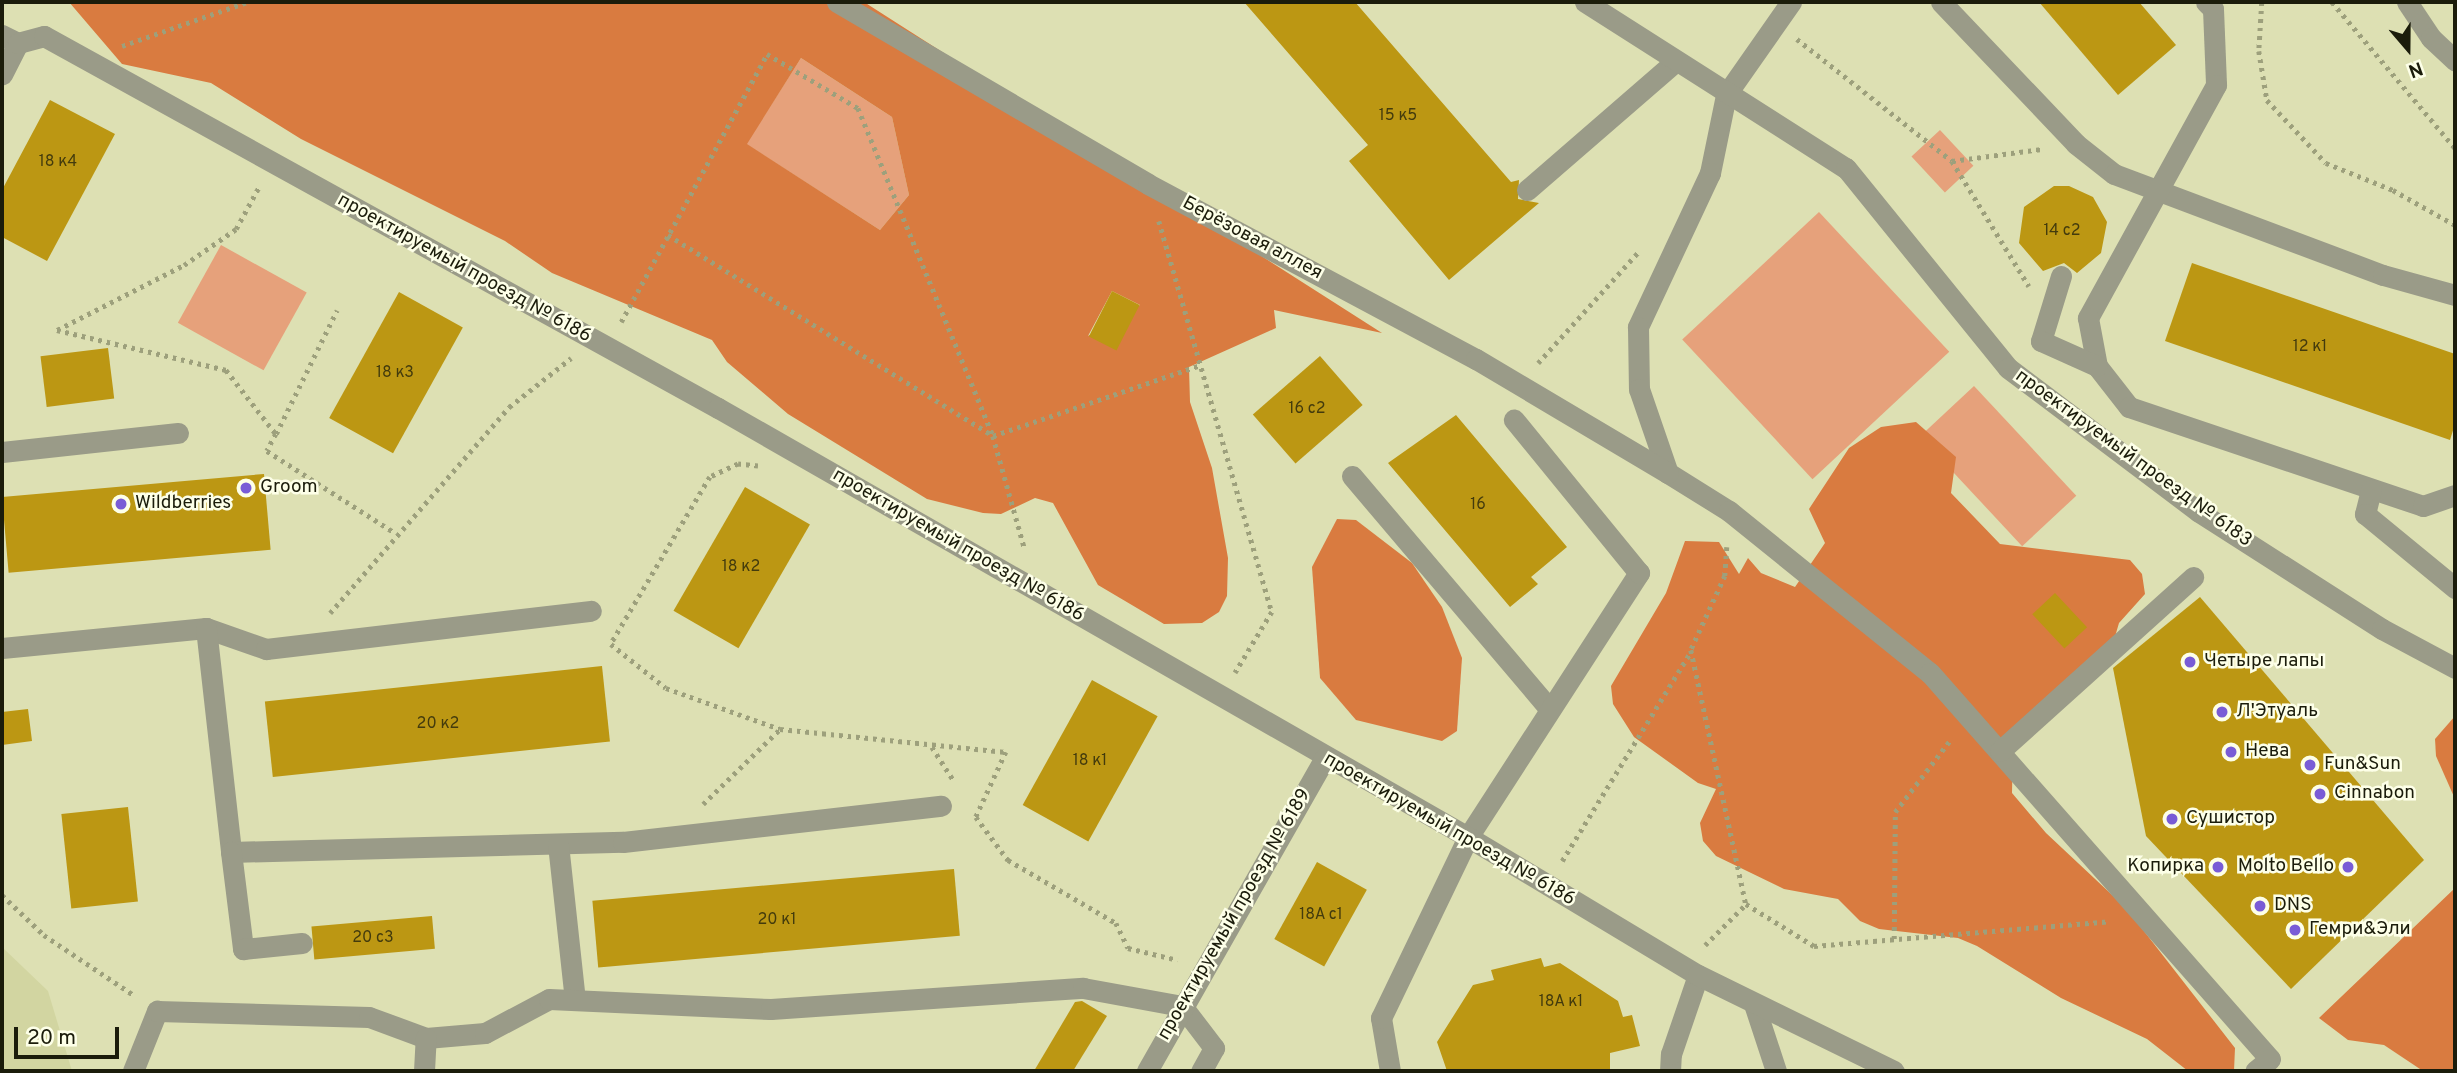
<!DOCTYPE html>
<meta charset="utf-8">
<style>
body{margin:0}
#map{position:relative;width:2457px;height:1073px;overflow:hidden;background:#dde0b3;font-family:Overpass,sans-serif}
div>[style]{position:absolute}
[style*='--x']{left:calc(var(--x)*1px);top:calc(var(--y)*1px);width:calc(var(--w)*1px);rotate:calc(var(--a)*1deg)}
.built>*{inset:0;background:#d2d5a1}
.green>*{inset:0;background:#e6a17b;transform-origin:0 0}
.forest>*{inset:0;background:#d97b40}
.building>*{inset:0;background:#bc9713;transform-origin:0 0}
.path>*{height:4.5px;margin-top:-2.25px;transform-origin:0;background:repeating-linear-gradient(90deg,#9da07c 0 3.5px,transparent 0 8.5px)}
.lane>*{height:21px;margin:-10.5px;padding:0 10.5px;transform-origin:10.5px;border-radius:10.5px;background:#9a9b88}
.street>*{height:21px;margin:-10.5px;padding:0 10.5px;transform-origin:10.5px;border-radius:10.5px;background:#9a9b88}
.dots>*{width:19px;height:19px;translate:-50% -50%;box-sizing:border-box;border:4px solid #fdffe8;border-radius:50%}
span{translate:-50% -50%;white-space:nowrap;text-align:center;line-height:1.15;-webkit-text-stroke:5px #fdffe8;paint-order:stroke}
.number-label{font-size:16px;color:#433b0d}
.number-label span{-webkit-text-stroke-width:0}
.street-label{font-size:19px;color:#1b1c0b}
.poi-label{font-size:19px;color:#1b1c0b}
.left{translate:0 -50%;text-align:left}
.right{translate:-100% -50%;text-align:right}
.frame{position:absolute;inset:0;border:4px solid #1b1c0b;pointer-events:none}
.north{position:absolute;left:2373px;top:14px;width:70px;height:70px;-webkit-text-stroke:5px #fdffe8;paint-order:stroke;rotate:160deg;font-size:19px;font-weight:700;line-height:28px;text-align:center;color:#1b1c0b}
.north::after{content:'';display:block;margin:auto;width:24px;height:32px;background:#1b1c0b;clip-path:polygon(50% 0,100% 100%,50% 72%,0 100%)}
.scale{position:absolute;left:14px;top:1027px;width:105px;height:32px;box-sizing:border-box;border:4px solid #1b1c0b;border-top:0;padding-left:9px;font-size:21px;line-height:24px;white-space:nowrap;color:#1b1c0b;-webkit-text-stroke:5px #fdffe8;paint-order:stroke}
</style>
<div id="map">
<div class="built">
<div style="clip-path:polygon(2px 947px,48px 991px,72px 1071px,2px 1071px)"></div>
</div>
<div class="green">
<div style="clip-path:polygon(801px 58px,892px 117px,909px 195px,880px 230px,746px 144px)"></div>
<div style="left:1940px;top:130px;width:49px;height:39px;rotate:47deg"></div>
<div style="left:1819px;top:212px;width:191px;height:187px;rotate:47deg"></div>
<div style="left:221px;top:245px;width:98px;height:89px;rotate:29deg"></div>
<div style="left:1974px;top:386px;width:150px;height:74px;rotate:47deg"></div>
</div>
<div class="forest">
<div style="clip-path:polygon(evenodd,69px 2px,864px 2px,1382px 333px,1274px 310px,1276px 328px,1189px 367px,1190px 402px,1212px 468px,1228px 558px,1227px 596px,1219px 612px,1202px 623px,1164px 624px,1098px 585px,1053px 503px,1035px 498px,1001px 514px,983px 513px,927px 499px,788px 414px,727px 362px,712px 340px,552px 273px,505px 241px,301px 139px,211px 83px,122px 64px,69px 2px,801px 58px,892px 117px,909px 195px,880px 230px,747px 144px,801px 58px,69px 2px,1112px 291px,1140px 305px,1088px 336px,1112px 291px)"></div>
<div style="clip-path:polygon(1916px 422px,1956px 457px,1951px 493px,2000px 544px,2130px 560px,2142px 574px,2145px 594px,2119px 623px,2109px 657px,2013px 743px,2012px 793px,2046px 833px,2126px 908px,2235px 1048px,2234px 1071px,2188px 1071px,2147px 1039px,2061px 998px,1977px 946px,1958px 938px,1879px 929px,1860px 921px,1838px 899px,1784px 889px,1716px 856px,1703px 841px,1700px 823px,1716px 789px,1698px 783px,1634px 737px,1613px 704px,1611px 686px,1666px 593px,1685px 541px,1719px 542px,1739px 574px,1748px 558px,1761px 573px,1795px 587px,1825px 543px,1809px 509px,1849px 448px,1881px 427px)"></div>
<div style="clip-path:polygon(1337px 519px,1356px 520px,1412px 563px,1442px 607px,1462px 658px,1457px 731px,1442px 741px,1356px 720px,1320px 678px,1312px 567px)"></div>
<div style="clip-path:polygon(2455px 716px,2455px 799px,2436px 756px,2435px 739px)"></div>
<div style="clip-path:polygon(2455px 888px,2455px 1071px,2423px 1071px,2384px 1045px,2348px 1040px,2319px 1018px)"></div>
</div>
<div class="building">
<div style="clip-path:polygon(1244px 2px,1355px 2px,1511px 182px,1519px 180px,1518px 199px,1539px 203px,1449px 280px,1349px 161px,1368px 145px)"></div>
<div style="clip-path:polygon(2039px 2px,2139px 2px,2176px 45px,2118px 95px)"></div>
<div style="clip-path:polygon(50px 100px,115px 134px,47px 261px,2px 237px,2px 190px)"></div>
<div style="clip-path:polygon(2054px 186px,2069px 186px,2093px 197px,2107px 222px,2101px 253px,2077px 273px,2064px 263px,2043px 271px,2019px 243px,2024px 207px)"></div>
<div style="clip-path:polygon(2192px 263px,2455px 354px,2455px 424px,2450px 440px,2165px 341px)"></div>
<div style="left:1112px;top:291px;width:31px;height:51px;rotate:27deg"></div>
<div style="left:399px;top:292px;width:73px;height:144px;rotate:29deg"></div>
<div style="left:108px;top:348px;width:51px;height:68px;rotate:83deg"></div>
<div style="left:1320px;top:356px;width:65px;height:89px;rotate:49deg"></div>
<div style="clip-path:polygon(1456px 415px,1567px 547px,1531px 577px,1538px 584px,1510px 607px,1388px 463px)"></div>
<div style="left:264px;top:474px;width:76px;height:263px;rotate:85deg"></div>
<div style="left:745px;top:487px;width:75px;height:143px;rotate:30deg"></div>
<div style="left:2055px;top:593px;width:47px;height:31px;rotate:47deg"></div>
<div style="clip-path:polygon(2200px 597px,2424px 860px,2291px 989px,2146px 836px,2113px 668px)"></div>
<div style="left:602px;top:666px;width:76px;height:339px;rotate:84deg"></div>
<div style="left:1092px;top:680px;width:75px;height:143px;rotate:29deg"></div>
<div style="clip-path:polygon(28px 709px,32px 741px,2px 745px,2px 712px)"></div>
<div style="left:128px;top:807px;width:95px;height:67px;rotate:84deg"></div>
<div style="left:1317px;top:862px;width:57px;height:88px;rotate:29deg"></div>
<div style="left:954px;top:869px;width:67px;height:363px;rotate:85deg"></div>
<div style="left:432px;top:916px;width:33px;height:121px;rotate:85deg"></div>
<div style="clip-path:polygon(1541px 958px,1544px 967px,1560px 963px,1618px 1001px,1623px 1017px,1632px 1015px,1640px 1046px,1610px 1053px,1610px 1071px,1447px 1071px,1437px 1042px,1473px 985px,1494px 980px,1491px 970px)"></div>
<div style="clip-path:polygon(1082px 1001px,1107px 1016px,1073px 1071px,1034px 1071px,1075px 1002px)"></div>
</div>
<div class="path">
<div style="--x:1525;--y:2;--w:5;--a:0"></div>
<div style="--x:2262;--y:2;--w:49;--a:93.5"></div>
<div style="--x:2259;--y:51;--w:50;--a:80.7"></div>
<div style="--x:2267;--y:100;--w:86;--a:46.9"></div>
<div style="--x:2326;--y:163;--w:72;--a:21.9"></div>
<div style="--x:2393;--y:190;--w:71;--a:29.4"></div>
<div style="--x:2332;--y:2;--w:191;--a:49.9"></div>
<div style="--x:1797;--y:39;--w:197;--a:38.2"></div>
<div style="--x:1952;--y:161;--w:147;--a:58.4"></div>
<div style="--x:122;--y:46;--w:133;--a:-19.4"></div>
<div style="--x:1952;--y:161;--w:91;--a:-7.6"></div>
<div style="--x:1159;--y:221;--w:407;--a:73.9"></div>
<div style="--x:1272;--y:612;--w:71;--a:121.2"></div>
<div style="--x:668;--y:235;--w:382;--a:31.7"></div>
<div style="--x:993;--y:436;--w:219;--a:-18.9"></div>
<div style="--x:621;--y:322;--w:305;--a:-61.4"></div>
<div style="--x:767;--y:54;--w:106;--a:30.7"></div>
<div style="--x:858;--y:108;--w:355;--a:67.6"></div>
<div style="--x:993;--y:436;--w:118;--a:74.3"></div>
<div style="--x:57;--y:330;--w:174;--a:13.3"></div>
<div style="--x:226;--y:370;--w:81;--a:52"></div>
<div style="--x:276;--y:434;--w:19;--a:118"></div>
<div style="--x:267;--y:451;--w:152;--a:32.6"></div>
<div style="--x:57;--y:330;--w:143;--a:-27.1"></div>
<div style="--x:184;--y:265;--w:63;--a:-34.7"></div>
<div style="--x:236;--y:229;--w:50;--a:-61.4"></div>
<div style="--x:1538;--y:363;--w:152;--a:-47.9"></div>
<div style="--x:276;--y:434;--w:138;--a:-63.8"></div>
<div style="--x:758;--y:466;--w:20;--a:-174"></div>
<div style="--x:738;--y:464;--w:31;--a:155"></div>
<div style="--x:710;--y:477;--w:194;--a:120.7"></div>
<div style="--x:611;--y:644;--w:70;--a:38.7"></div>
<div style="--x:666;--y:688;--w:121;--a:19.8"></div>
<div style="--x:780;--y:729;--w:227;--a:5.8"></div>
<div style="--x:1006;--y:752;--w:72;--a:114.8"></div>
<div style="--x:976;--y:817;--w:54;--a:53.3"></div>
<div style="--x:1008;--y:860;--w:125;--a:30.3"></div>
<div style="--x:1116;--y:923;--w:28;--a:64"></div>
<div style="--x:1128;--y:948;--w:51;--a:13.5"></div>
<div style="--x:1727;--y:547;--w:29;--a:94"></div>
<div style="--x:1725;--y:576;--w:81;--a:114.7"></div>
<div style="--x:1691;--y:650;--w:260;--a:77.8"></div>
<div style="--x:330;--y:613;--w:273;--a:-49"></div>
<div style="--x:509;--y:407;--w:79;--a:-38.3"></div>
<div style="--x:932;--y:747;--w:40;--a:57.1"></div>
<div style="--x:703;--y:804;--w:107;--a:-44.2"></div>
<div style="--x:1562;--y:861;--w:246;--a:-58.4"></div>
<div style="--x:2;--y:895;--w:58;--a:43.6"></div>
<div style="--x:44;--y:935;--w:110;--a:33.8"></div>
<div style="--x:1894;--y:939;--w:127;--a:-89.5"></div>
<div style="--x:1895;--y:812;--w:92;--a:-52.5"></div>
<div style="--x:1705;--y:945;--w:58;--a:-45"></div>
<div style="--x:1746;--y:904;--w:80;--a:31.7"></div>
<div style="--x:1814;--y:946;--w:297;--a:-4.8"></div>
</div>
<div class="lane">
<div style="--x:1791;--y:2;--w:113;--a:125"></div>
<div style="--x:1726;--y:95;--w:80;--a:101.6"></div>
<div style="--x:1710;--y:173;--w:170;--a:115.1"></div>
<div style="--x:1638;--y:327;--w:62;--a:89.1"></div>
<div style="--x:1639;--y:389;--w:89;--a:71"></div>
<div style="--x:1668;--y:473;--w:72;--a:31.9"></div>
<div style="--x:1729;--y:511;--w:258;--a:38.9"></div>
<div style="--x:1930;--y:673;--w:514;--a:48.63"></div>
<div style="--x:2270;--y:1059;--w:19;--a:141"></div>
<div style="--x:1941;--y:2;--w:196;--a:46.4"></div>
<div style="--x:2076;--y:144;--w:48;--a:38.3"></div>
<div style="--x:2114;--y:174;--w:287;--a:20.6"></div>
<div style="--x:2383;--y:275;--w:75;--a:15.5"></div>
<div style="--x:2206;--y:2;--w:10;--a:45"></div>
<div style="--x:2213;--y:9;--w:76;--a:87.7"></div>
<div style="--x:2216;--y:85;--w:266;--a:118.8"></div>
<div style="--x:2088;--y:318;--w:49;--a:79.4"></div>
<div style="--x:2097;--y:366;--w:52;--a:52"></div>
<div style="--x:2129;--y:407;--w:310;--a:18.6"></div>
<div style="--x:2423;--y:506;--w:34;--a:-19"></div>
<div style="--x:2407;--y:2;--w:43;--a:56.3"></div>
<div style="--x:2431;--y:38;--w:33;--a:43"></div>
<div style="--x:2;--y:35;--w:18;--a:27"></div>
<div style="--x:18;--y:43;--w:35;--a:117"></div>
<div style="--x:1527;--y:190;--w:197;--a:-40.9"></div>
<div style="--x:2061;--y:276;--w:68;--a:107.1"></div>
<div style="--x:2041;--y:341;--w:61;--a:24.1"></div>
<div style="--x:2;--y:452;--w:177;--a:-6.2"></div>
<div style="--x:1352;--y:476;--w:303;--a:49.7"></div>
<div style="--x:2371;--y:490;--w:25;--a:104"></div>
<div style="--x:2365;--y:514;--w:117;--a:39.4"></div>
<div style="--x:206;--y:628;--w:64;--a:19.3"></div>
<div style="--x:266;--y:649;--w:327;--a:-6.7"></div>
<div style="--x:2;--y:648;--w:205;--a:-5.6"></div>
<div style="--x:206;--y:628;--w:225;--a:83.6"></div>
<div style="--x:231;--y:852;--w:392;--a:-1.5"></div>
<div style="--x:623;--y:842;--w:320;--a:-6.5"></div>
<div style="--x:2000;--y:751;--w:260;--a:-42"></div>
<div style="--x:558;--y:844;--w:157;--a:83.8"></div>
<div style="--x:231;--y:852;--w:98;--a:82.9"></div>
<div style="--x:243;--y:949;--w:59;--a:-5.8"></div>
<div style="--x:1754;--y:1004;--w:71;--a:71.8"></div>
<div style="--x:133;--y:1071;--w:65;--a:-68.2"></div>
<div style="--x:157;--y:1011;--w:212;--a:1.6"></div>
<div style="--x:369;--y:1017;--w:61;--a:20.2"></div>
<div style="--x:426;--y:1038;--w:59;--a:-4.8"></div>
<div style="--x:485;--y:1033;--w:72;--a:-28"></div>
<div style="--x:549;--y:999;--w:222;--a:2.6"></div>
<div style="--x:771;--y:1009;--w:313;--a:-3.9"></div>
<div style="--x:1083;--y:988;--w:101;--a:10.3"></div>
<div style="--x:1182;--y:1006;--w:53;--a:52.7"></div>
<div style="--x:1214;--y:1048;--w:26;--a:119"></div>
<div style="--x:424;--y:1071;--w:33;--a:-87"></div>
<div style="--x:1390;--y:1071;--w:54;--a:-99.6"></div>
<div style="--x:1381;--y:1018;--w:201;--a:-64.3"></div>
<div style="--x:1468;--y:837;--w:315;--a:-57.1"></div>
<div style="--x:1639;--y:573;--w:198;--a:-129.2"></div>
<div style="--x:1670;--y:1071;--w:17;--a:-87"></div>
<div style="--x:1671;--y:1054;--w:83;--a:-71.1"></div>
</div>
<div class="street">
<div style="--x:837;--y:2;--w:360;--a:30.3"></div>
<div style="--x:1148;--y:184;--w:372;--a:28.1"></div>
<div style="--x:1476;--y:359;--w:223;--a:30.7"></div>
<div style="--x:1585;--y:2;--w:309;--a:32.5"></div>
<div style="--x:1846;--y:168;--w:257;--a:51"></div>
<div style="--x:2008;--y:368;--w:239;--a:37"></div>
<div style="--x:2199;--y:512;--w:217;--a:32.6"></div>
<div style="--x:2382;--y:629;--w:83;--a:28.1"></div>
<div style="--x:18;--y:43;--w:27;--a:-15"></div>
<div style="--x:44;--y:36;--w:770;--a:28.9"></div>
<div style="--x:718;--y:408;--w:864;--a:29.77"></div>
<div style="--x:1468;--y:837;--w:268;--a:31"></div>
<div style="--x:1698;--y:975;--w:218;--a:26.1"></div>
<div style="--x:1147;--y:1071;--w:360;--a:-60.4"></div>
</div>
<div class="dots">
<div style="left:246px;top:488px;background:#795cd6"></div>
<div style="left:121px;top:504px;background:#795cd6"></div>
<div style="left:2190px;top:662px;background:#795cd6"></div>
<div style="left:2222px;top:712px;background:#795cd6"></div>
<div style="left:2231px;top:752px;background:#795cd6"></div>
<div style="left:2310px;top:765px;background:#795cd6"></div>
<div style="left:2320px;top:794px;background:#795cd6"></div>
<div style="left:2172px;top:819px;background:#795cd6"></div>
<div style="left:2218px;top:867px;background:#795cd6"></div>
<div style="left:2348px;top:867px;background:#795cd6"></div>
<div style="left:2260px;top:906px;background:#795cd6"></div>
<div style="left:2295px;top:930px;background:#795cd6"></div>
</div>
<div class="number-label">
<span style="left:1398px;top:116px">15 к5</span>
<span style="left:58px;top:162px">18 к4</span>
<span style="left:2062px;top:231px">14 с2</span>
<span style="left:2310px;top:347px">12 к1</span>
<span style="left:395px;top:373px">18 к3</span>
<span style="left:1307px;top:409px">16 с2</span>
<span style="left:1478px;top:505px">16</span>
<span style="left:741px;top:567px">18 к2</span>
<span style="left:438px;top:724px">20 к2</span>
<span style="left:1090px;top:761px">18 к1</span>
<span style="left:1321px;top:915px">18А с1</span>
<span style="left:777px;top:920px">20 к1</span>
<span style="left:373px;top:938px">20 с3</span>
<span style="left:1561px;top:1002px">18А к1</span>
</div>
<div class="street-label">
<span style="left:1252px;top:239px;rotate:28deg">Берёзовая аллея</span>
<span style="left:464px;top:269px;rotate:29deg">проектируемый проезд № 6186</span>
<span style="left:2133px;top:459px;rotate:36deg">проектируемый проезд № 6183</span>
<span style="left:958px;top:546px;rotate:30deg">проектируемый проезд № 6186</span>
<span style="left:1449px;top:830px;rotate:30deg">проектируемый проезд № 6186</span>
<span style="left:1235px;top:915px;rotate:-60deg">проектируемый проезд № 6189</span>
</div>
<div class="poi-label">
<span class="left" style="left:260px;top:488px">Groom</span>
<span class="left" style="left:135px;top:504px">Wildberries</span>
<span class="left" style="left:2204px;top:662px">Четыре лапы</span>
<span class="left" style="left:2236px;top:712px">Л'Этуаль</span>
<span class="left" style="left:2245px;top:752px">Нева</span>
<span class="left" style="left:2324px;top:765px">Fun&amp;Sun</span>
<span class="left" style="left:2334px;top:794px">Cinnabon</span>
<span class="left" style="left:2186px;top:819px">Сушистор</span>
<span class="right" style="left:2204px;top:867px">Копирка</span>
<span class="right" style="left:2334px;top:867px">Molto Bello</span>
<span class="left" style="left:2274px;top:906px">DNS</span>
<span class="left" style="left:2309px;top:930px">Гемри&amp;Эли</span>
</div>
<div class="frame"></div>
<div class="north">N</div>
<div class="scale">20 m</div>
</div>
